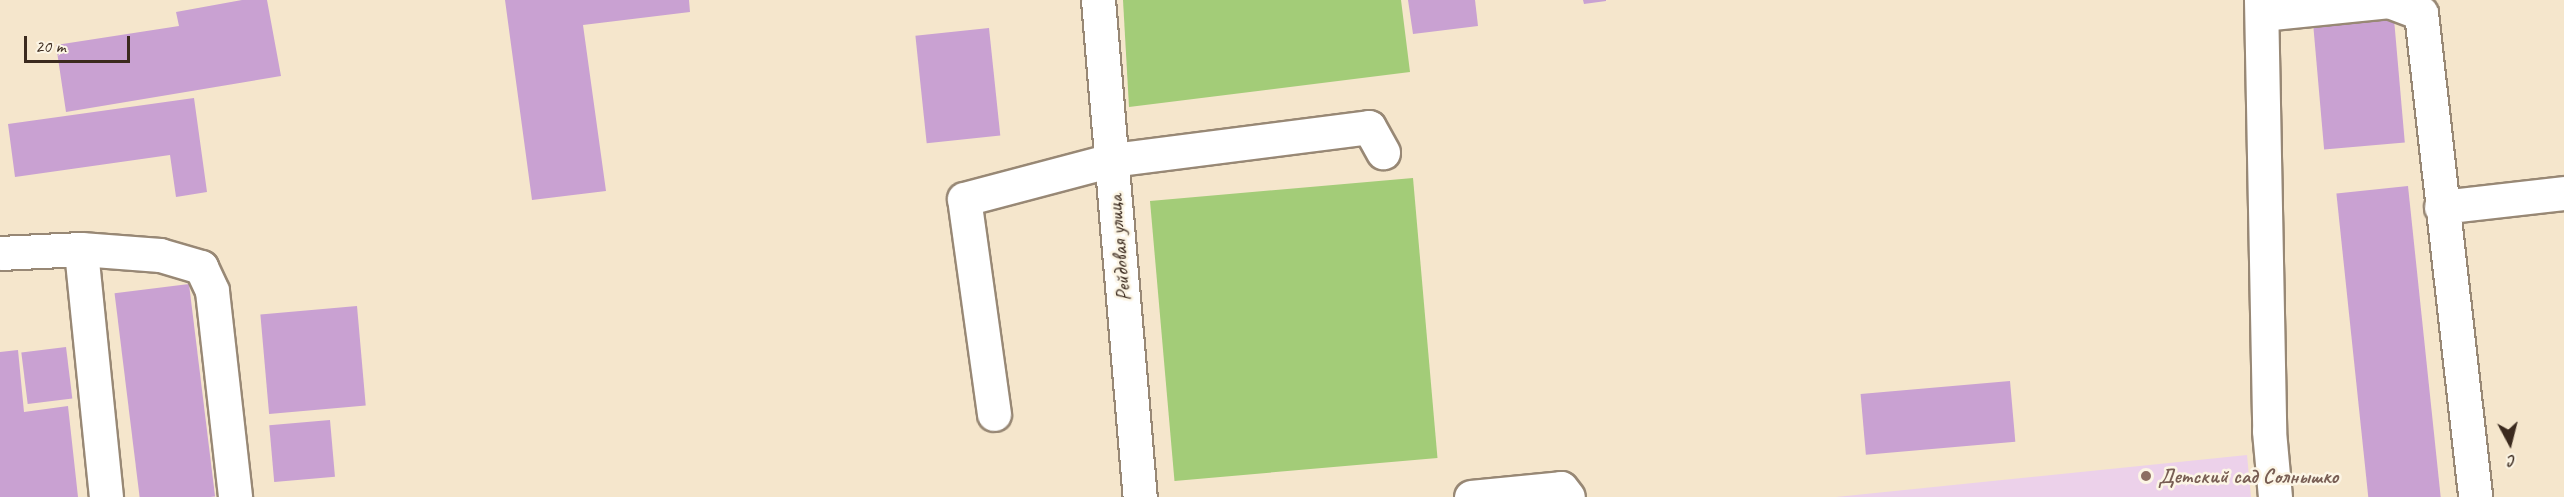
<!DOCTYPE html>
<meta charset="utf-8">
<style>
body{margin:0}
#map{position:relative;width:2564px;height:497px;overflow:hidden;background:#f5e6cc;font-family:Caveat,sans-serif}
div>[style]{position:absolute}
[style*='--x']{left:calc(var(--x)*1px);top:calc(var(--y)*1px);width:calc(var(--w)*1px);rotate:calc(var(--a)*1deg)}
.built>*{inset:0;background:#ecd1ea}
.green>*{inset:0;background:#a3cc78;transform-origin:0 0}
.building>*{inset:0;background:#c9a1d2;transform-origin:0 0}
.roads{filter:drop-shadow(2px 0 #988875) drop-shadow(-2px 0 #988875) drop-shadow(0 2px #988875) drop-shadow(0 -2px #988875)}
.minor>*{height:33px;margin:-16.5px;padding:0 16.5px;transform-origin:16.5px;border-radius:16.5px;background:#fff}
.dots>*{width:16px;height:16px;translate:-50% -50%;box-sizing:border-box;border:3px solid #fcf5e5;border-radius:50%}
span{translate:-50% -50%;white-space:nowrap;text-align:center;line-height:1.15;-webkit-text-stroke:5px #fcf5e5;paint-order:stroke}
.street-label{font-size:21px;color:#3b2a1e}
.education-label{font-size:21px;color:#785e54;font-weight:700}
.left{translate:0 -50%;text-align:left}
.north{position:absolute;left:2480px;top:413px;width:60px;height:60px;-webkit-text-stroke:4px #fcf5e5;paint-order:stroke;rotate:173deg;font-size:16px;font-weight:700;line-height:24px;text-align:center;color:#3b2a1e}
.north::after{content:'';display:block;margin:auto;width:21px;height:27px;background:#3b2a1e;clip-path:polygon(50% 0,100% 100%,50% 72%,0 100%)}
.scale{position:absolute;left:24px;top:36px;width:106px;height:27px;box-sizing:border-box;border:3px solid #3b2a1e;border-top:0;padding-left:8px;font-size:18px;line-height:21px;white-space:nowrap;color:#3b2a1e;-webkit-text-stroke:4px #fcf5e5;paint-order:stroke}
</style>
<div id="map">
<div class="built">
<div style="clip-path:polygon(2247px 455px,2251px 497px,1836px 497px)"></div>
</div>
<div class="green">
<div style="clip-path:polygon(1123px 0,1401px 0,1410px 72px,1129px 107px)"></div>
<div style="left:1413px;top:178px;width:281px;height:264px;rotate:85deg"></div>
</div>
<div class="building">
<div style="clip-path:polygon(242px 0,267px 0,281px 76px,66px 112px,56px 45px,179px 26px,176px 12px)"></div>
<div style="clip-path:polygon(505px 0,689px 0,690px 12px,583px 25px,606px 191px,532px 200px)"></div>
<div style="clip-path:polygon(1408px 0,1475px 0,1478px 26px,1413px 34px)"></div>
<div style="clip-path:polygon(1583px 0,1606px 0,1606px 1px,1584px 4px)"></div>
<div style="left:2394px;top:19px;width:124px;height:81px;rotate:85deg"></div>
<div style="left:989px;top:28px;width:108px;height:74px;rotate:84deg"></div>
<div style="clip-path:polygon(194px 98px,207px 192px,176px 197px,170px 155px,15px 177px,8px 124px)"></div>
<div style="left:2408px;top:186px;width:313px;height:72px;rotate:84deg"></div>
<div style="left:189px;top:284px;width:214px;height:75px;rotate:83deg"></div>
<div style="left:357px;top:306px;width:100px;height:97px;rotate:85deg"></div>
<div style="left:66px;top:347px;width:52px;height:45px;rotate:83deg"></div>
<div style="clip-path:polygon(18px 350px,24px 412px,68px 406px,78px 497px,0 497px,0 352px)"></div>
<div style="left:2010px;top:381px;width:61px;height:150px;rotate:85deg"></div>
<div style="left:330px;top:420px;width:57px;height:61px;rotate:85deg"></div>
</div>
<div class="roads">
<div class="minor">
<div style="--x:1098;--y:0;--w:499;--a:85.2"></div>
<div style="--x:2261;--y:0;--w:431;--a:88.9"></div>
<div style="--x:2269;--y:431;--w:66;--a:84.8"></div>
<div style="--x:2262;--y:14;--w:128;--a:-5.8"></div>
<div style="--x:2389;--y:1;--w:34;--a:21"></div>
<div style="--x:2421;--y:13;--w:487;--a:83.6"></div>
<div style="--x:2441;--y:207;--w:124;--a:-6.5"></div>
<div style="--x:0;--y:253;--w:81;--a:-2.8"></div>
<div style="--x:994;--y:414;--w:217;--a:-97.9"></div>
<div style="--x:964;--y:199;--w:153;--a:-14.8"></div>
<div style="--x:1112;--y:160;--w:259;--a:-7.3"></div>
<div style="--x:1369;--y:127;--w:29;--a:61"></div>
<div style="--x:106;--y:497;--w:249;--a:-95.8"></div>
<div style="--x:81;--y:249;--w:79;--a:4.3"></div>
<div style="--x:160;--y:255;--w:43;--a:16.3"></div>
<div style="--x:201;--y:267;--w:26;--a:65"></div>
<div style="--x:212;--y:291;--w:207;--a:83.6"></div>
<div style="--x:1471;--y:497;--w:90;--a:-5.7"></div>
<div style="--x:1561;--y:488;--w:11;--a:52"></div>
</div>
</div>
<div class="dots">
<div style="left:2146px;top:476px;background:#8d6e63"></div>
</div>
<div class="street-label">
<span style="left:1119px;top:248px;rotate:-95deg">Рейдовая улица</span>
</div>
<div class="education-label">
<span class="left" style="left:2158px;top:476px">Детский сад Солнышко</span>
</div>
<div class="north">С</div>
<div class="scale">20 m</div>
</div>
